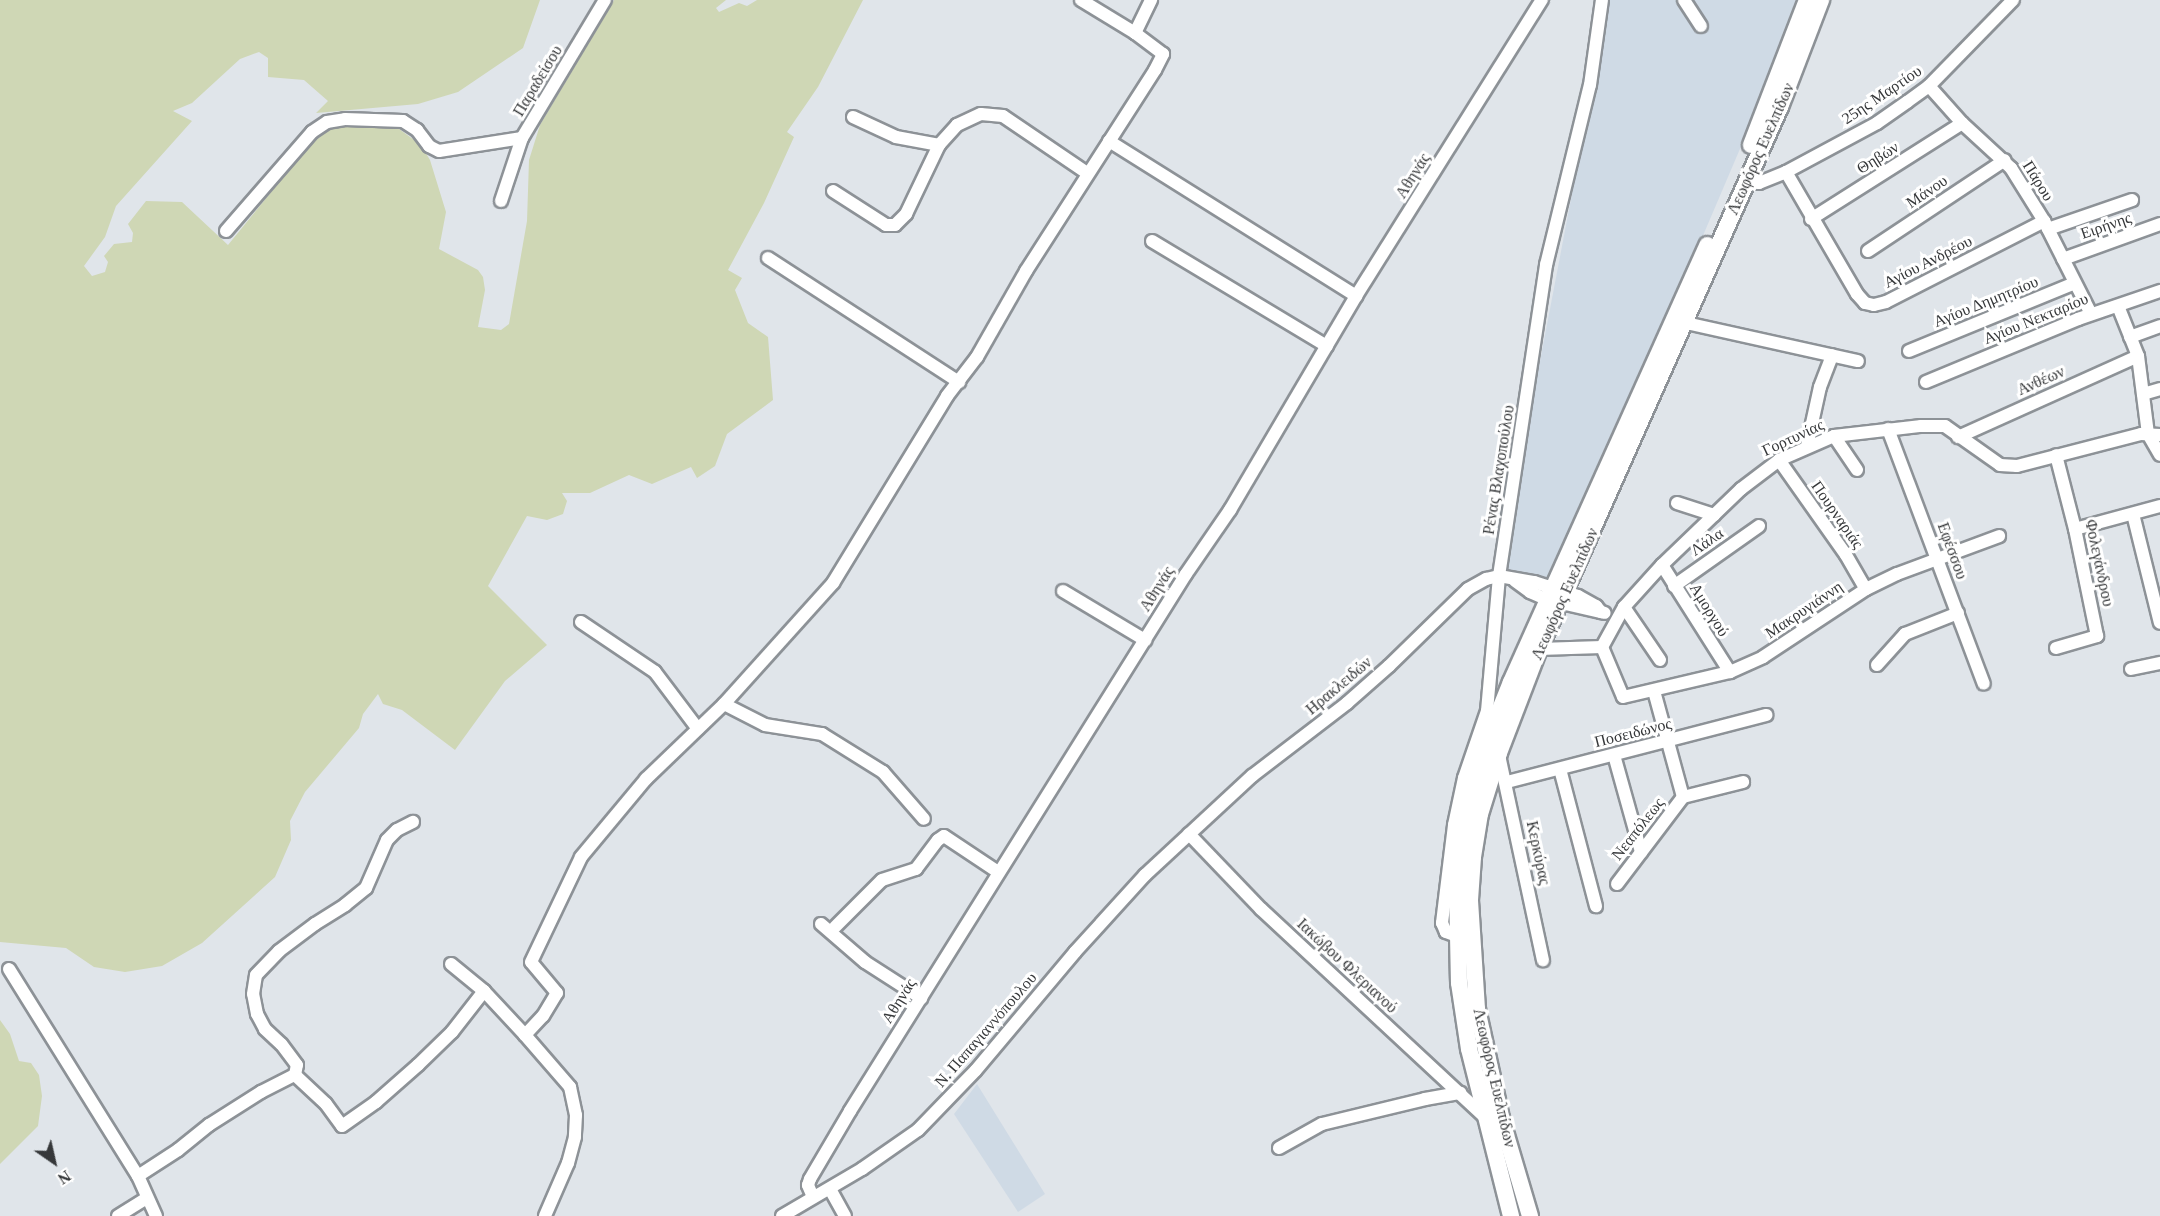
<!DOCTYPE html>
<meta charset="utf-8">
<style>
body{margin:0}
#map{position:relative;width:2160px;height:1216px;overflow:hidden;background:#e0e5ea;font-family:"Times New Roman",serif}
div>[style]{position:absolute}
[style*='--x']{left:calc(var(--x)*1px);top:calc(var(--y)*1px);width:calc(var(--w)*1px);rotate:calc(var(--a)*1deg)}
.built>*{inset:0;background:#cfdae5}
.green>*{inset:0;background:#cfd7b5}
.roads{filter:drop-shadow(2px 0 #8d9297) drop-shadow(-2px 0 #8d9297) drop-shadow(0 2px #8d9297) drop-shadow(0 -2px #8d9297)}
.minor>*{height:12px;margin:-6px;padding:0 6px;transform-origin:6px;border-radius:6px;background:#fff}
.major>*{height:16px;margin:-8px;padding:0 8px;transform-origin:8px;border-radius:8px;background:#fff}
span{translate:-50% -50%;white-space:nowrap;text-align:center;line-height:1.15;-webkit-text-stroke:6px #fff;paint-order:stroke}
.street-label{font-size:16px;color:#36383a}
.north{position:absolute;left:24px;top:1132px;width:60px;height:60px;-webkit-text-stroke:4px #fff;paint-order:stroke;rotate:146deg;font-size:16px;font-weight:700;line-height:24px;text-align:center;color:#36383a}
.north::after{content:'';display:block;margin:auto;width:21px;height:27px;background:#36383a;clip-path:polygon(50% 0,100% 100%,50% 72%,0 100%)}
</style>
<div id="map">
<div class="built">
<div style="clip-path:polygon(1609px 0,1798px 0,1786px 41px,1554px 585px,1499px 576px)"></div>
<div style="clip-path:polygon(977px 1084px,1045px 1194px,1018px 1212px,954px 1114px)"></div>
</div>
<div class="green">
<div style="clip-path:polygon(0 0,540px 0,523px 48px,458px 92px,418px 104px,316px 113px,328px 101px,304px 80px,268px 77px,268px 58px,259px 52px,240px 59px,192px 103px,173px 111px,192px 121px,116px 206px,105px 237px,84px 266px,92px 276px,105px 272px,108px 262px,104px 256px,114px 244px,132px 242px,133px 233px,128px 224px,146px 201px,182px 202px,228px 245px,316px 137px,328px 128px,344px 124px,395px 126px,421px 145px,430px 160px,446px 212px,439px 249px,478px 270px,483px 277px,485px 290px,478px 327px,501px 330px,509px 324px,527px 221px,529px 160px,540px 125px,614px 0,726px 0,716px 8px,719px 12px,739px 3px,747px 6px,757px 0,863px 0,818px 87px,787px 132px,794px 137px,764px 203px,728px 270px,742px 278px,735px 290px,748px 323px,768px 337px,773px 400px,727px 434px,715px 466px,697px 478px,691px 467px,652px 484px,629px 475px,590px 493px,562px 493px,567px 501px,563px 514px,547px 520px,527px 516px,488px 586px,547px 645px,505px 681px,455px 750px,402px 710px,383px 704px,378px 694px,363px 714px,359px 728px,305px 792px,290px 821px,291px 840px,275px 877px,202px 943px,162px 966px,125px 972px,94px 967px,66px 948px,0 942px)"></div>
<div style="clip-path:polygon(0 1020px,10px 1034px,19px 1061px,31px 1063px,39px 1075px,42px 1096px,38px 1126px,0 1164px)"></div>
</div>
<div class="roads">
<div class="minor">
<div style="--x:1081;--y:0;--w:63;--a:31.4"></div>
<div style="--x:1684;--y:0;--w:31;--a:57"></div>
<div style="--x:1929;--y:86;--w:50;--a:48.3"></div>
<div style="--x:1962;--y:123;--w:67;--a:42.6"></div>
<div style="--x:2011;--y:168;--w:62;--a:58.1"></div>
<div style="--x:2044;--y:221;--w:104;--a:63.2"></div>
<div style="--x:853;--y:117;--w:47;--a:24.9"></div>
<div style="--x:896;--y:137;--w:44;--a:10.5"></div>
<div style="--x:1109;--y:141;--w:292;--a:32.1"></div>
<div style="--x:1786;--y:172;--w:141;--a:59.8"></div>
<div style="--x:1857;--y:294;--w:12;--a:48"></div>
<div style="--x:1865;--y:303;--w:9;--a:13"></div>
<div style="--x:1874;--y:305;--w:12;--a:-14"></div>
<div style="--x:1886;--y:302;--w:178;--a:-27.1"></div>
<div style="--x:1747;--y:182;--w:12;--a:5"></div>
<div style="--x:1759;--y:183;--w:29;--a:-22"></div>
<div style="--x:1786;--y:172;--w:103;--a:-28.3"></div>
<div style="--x:1877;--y:123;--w:37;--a:-35"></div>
<div style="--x:1907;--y:102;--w:27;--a:-36"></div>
<div style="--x:1929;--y:86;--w:120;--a:-45.7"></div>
<div style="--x:833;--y:191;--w:63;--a:32.7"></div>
<div style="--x:886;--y:225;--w:9;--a:0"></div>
<div style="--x:895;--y:225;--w:16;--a:-45"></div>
<div style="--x:906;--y:214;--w:76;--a:-64.4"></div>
<div style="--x:939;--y:145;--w:27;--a:-48"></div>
<div style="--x:957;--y:125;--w:26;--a:-25"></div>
<div style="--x:981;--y:114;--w:22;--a:5"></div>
<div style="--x:1003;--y:116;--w:102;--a:34.2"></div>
<div style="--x:501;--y:201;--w:66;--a:-71.6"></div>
<div style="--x:1811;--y:219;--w:179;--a:-32.4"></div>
<div style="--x:2048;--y:229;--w:89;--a:-19"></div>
<div style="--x:226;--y:231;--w:131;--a:-49"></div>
<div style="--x:312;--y:132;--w:18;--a:-34"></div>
<div style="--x:327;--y:122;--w:18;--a:-9"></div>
<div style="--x:345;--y:119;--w:58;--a:2"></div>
<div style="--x:403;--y:121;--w:17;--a:33"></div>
<div style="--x:417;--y:130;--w:20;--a:53"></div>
<div style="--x:429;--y:146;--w:11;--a:27"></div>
<div style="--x:439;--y:151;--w:84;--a:-8.9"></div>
<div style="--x:522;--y:138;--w:161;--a:-59"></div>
<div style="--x:1152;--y:241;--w:204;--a:31"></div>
<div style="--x:1868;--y:251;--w:164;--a:-33.6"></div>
<div style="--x:768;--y:258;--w:228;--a:33"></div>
<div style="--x:2063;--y:259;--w:103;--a:-19.8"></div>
<div style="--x:2118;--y:306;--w:54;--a:68.2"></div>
<div style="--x:2138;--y:356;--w:79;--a:82.7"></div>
<div style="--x:2148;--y:434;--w:24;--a:60"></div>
<div style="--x:1686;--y:323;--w:176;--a:12.5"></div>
<div style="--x:2130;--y:337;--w:32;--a:-20"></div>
<div style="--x:1909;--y:351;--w:179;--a:-22.3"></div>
<div style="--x:1926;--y:382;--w:165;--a:-22.5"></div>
<div style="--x:2078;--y:319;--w:87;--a:-18.9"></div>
<div style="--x:2143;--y:394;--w:18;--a:-16"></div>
<div style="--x:1888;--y:429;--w:272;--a:69.4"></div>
<div style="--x:1834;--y:436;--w:41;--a:55.9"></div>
<div style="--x:1958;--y:437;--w:197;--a:-24.2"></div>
<div style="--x:1807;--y:446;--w:60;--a:-77.6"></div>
<div style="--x:1820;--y:387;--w:34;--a:-69"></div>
<div style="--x:1779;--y:460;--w:116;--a:54.8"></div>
<div style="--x:1846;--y:555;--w:39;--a:60"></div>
<div style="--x:1677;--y:503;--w:39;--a:18"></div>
<div style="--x:2133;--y:514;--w:112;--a:76.1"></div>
<div style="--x:2075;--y:529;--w:88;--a:-15.1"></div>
<div style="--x:1662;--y:565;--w:127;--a:57.6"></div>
<div style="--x:1515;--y:581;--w:19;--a:36"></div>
<div style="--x:1530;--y:592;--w:20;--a:24"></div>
<div style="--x:1548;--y:600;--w:58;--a:12.8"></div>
<div style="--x:1674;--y:586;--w:104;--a:-35.2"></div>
<div style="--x:1063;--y:591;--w:96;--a:30.9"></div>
<div style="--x:1624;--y:607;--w:64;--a:55.8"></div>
<div style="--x:581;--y:622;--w:89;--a:34"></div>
<div style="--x:655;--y:672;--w:71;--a:53"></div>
<div style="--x:1602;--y:647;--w:54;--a:67.2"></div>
<div style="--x:1623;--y:697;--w:110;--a:-13.2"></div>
<div style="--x:1730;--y:672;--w:36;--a:-24"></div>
<div style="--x:1763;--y:657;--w:123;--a:-33.4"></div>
<div style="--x:1866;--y:589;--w:34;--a:-26"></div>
<div style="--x:1897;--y:574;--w:109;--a:-20.4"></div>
<div style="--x:2056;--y:648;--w:43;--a:-16.3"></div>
<div style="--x:2097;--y:636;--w:109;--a:-101.6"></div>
<div style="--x:2075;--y:529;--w:76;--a:-104.4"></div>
<div style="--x:1539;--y:649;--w:63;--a:-1.8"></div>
<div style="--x:1602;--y:647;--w:46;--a:-61.2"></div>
<div style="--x:1624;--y:607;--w:57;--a:-47.9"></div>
<div style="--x:1662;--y:565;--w:110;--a:-43.9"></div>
<div style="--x:1741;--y:489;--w:48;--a:-37.3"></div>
<div style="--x:1779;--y:460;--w:60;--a:-23.6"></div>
<div style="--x:1834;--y:436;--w:88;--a:-6.6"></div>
<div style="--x:1921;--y:426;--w:24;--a:0"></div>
<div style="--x:1945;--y:426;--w:67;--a:35.3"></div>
<div style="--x:2000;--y:465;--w:17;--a:3"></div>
<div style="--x:2017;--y:466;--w:128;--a:-14.5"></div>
<div style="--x:2141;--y:434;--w:19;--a:3"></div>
<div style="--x:1877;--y:665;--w:42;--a:-47.9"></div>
<div style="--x:1905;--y:634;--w:57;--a:-21.6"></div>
<div style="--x:2131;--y:669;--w:30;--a:-12"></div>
<div style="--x:724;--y:704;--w:46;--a:27.1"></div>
<div style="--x:765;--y:725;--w:58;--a:9"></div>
<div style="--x:822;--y:734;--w:72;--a:31.9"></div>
<div style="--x:883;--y:772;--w:62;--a:48.9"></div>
<div style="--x:1499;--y:755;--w:210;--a:77.9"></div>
<div style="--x:1614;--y:755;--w:101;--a:74.4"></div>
<div style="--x:1560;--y:769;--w:142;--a:75.3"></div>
<div style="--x:1507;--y:782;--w:268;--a:-14.5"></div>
<div style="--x:1683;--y:797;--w:62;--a:-14"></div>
<div style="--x:1189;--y:834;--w:104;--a:46.2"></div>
<div style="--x:1261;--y:909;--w:307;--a:42.9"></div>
<div style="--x:1617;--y:884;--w:109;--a:-52.8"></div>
<div style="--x:1683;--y:797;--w:110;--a:-105.3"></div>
<div style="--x:821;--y:924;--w:58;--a:40.8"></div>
<div style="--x:865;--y:962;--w:67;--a:32.7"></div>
<div style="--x:835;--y:927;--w:66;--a:-45"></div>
<div style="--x:882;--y:880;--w:36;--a:-18"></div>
<div style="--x:916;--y:869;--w:36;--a:-53"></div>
<div style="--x:938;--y:840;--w:7;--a:-34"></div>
<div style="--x:944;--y:836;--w:65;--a:33.7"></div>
<div style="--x:1457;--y:936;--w:12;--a:-160"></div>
<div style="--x:1446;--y:932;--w:10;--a:-114"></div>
<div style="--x:1442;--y:923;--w:99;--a:-83"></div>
<div style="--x:1454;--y:825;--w:48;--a:-78"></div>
<div style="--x:1464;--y:778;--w:71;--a:-71.1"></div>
<div style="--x:1487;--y:711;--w:136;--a:-84.9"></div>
<div style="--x:1499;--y:576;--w:315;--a:-81.4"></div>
<div style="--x:1546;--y:265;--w:185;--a:-76.3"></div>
<div style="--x:1590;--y:85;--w:86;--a:-82"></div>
<div style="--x:451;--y:964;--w:43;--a:39.3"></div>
<div style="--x:484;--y:991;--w:60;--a:47"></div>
<div style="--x:525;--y:1035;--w:26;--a:-47"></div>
<div style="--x:543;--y:1016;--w:27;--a:-59"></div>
<div style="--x:557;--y:993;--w:40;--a:-130"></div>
<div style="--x:531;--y:962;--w:116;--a:-64.5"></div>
<div style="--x:581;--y:857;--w:102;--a:-50.2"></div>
<div style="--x:646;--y:779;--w:108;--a:-43.9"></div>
<div style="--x:724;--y:704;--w:163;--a:-48"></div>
<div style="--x:833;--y:583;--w:219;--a:-58.6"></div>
<div style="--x:947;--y:396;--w:49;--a:-52.4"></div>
<div style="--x:977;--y:357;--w:99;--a:-60.3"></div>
<div style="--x:1026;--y:271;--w:239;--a:-57.3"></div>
<div style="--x:1155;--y:70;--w:18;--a:-63"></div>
<div style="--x:1163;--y:54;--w:35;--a:-143"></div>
<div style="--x:1135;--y:33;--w:37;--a:-64"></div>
<div style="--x:9;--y:969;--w:244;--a:58.1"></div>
<div style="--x:138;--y:1176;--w:44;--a:65.8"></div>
<div style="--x:525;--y:1035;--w:69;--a:49.1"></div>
<div style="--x:570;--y:1087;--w:29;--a:78"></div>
<div style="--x:576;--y:1115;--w:22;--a:93"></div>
<div style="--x:575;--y:1137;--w:27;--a:105"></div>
<div style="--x:568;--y:1163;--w:58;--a:113.5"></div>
<div style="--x:295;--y:1075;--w:42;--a:43.1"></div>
<div style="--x:326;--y:1104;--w:27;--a:54"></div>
<div style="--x:342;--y:1126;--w:42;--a:-35.2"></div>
<div style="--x:376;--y:1102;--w:56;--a:-41.4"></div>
<div style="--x:418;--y:1065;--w:47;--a:-44.1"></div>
<div style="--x:452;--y:1032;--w:52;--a:-52"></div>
<div style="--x:1279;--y:1148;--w:49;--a:-29.2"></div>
<div style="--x:1322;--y:1124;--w:106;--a:-13.6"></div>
<div style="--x:1425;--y:1099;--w:36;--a:-10"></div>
<div style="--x:138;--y:1176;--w:48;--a:-33"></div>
<div style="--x:178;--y:1150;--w:40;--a:-39"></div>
<div style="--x:209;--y:1125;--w:62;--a:-32.4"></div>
<div style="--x:261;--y:1092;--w:38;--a:-27"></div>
<div style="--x:295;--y:1075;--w:10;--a:-79"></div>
<div style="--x:297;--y:1065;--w:26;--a:-127"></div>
<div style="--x:281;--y:1044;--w:22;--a:-137"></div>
<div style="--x:265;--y:1029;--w:17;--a:-118"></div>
<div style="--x:257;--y:1014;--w:20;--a:-101"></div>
<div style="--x:253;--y:994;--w:19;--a:-81"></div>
<div style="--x:256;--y:975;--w:33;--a:-46"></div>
<div style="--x:279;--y:951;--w:45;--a:-36.9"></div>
<div style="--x:315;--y:924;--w:36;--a:-32"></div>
<div style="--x:345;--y:905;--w:27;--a:-39"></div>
<div style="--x:366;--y:888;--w:52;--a:-66.4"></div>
<div style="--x:387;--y:840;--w:14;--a:-45"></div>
<div style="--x:397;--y:830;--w:18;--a:-27"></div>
<div style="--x:830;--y:1189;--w:31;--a:61"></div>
<div style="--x:813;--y:1197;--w:13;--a:-113"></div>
<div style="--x:808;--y:1185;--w:6;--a:-72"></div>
<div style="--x:810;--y:1179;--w:79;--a:-59.5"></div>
<div style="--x:850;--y:1111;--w:633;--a:-57.97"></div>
<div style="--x:1186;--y:574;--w:78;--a:-55.5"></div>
<div style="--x:1230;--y:510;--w:248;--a:-59.5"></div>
<div style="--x:1356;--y:296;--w:350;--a:-57.9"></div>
<div style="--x:118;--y:1216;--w:34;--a:-32"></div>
<div style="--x:782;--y:1216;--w:93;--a:-30.4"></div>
<div style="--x:862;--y:1169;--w:68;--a:-34.9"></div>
<div style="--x:918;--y:1130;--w:83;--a:-46"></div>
<div style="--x:976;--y:1070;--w:154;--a:-50"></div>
<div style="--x:1075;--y:952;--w:104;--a:-47.7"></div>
<div style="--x:1145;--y:875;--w:146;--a:-42.8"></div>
<div style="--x:1252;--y:776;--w:120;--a:-37.5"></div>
<div style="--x:1347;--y:703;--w:56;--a:-41.4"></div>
<div style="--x:1389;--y:666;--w:110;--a:-44.3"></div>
<div style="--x:1468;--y:589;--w:21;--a:-29"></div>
<div style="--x:1486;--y:579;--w:13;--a:-13"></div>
<div style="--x:1499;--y:576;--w:36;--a:10"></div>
<div style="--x:1534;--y:582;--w:46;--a:17.7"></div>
<div style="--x:1578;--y:596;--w:21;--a:29"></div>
<div style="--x:1596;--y:606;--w:8;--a:50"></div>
</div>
<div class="major">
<div style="--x:1751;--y:145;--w:155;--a:-68.9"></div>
<div style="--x:1511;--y:1216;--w:172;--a:-104.1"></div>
<div style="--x:1469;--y:1049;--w:67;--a:-98.6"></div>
<div style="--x:1459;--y:983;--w:93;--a:-91.2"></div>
<div style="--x:1457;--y:890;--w:67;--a:-83.2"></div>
<div style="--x:1465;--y:823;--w:92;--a:-74.3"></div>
<div style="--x:1490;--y:734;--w:56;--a:-68"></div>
<div style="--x:1511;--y:682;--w:479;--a:-65.8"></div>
<div style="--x:1530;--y:1216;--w:102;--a:-106.5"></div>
<div style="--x:1501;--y:1118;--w:112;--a:-102.4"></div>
<div style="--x:1477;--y:1009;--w:109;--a:-93.7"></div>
<div style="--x:1470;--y:900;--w:43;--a:-86"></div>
<div style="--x:1473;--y:857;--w:44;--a:-80.8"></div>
<div style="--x:1480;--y:814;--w:64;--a:-72.7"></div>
<div style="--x:1499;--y:753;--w:111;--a:-69"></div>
<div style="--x:1539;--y:649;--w:593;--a:-66.03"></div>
<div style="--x:1780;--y:107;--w:115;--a:-69"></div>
</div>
</div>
<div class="street-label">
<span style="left:538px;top:81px;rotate:-59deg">Παραδείσου</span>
<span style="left:1882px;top:95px;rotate:-34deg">25ης Μαρτίου</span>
<span style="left:1761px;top:149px;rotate:-66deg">Λεωφόρος Ευελπίδων</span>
<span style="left:1878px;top:158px;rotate:-32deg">Θηβών</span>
<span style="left:1413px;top:176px;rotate:-58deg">Αθηνάς</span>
<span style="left:2038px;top:181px;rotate:58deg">Πάρου</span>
<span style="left:1927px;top:192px;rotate:-34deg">Μάνου</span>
<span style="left:2106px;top:226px;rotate:-19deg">Ειρήνης</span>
<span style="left:1928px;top:262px;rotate:-27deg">Αγίου Ανδρέου</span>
<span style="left:1986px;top:302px;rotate:-22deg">Αγίου Δημητρίου</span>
<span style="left:2036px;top:319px;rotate:-22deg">Αγίου Νεκταρίου</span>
<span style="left:2041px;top:381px;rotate:-24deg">Ανθέων</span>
<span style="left:1793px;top:438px;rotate:-25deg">Γορτυνίας</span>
<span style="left:1499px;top:470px;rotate:-81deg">Ρένας Βλαχοπούλου</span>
<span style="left:1837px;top:515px;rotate:55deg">Πουρναριάς</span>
<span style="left:1707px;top:542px;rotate:-35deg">Λάλα</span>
<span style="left:1952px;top:551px;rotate:70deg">Εφέσσου</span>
<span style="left:2099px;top:563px;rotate:78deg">Φολεγάνδρου</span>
<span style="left:1157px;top:589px;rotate:-58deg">Αθηνάς</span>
<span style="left:1565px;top:594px;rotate:-66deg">Λεωφόρος Ευελπίδων</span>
<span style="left:1709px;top:610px;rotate:58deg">Αμοργού</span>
<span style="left:1804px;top:610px;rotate:-34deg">Μακρυγιάννη</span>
<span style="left:1339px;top:686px;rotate:-40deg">Ηρακλειδών</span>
<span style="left:1633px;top:733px;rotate:-14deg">Ποσειδώνος</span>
<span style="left:1638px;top:829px;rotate:-52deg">Νεαπόλεως</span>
<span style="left:1538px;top:853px;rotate:78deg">Κερκύρας</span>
<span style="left:1347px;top:966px;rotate:43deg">Ιακώβου Φλεριανού</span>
<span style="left:899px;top:1001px;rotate:-58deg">Αθηνάς</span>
<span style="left:986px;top:1030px;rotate:-49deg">Ν. Παπαγιαννόπουλου</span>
<span style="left:1494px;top:1078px;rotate:77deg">Λεωφόρος Ευελπίδων</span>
</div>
<div class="north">N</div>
</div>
